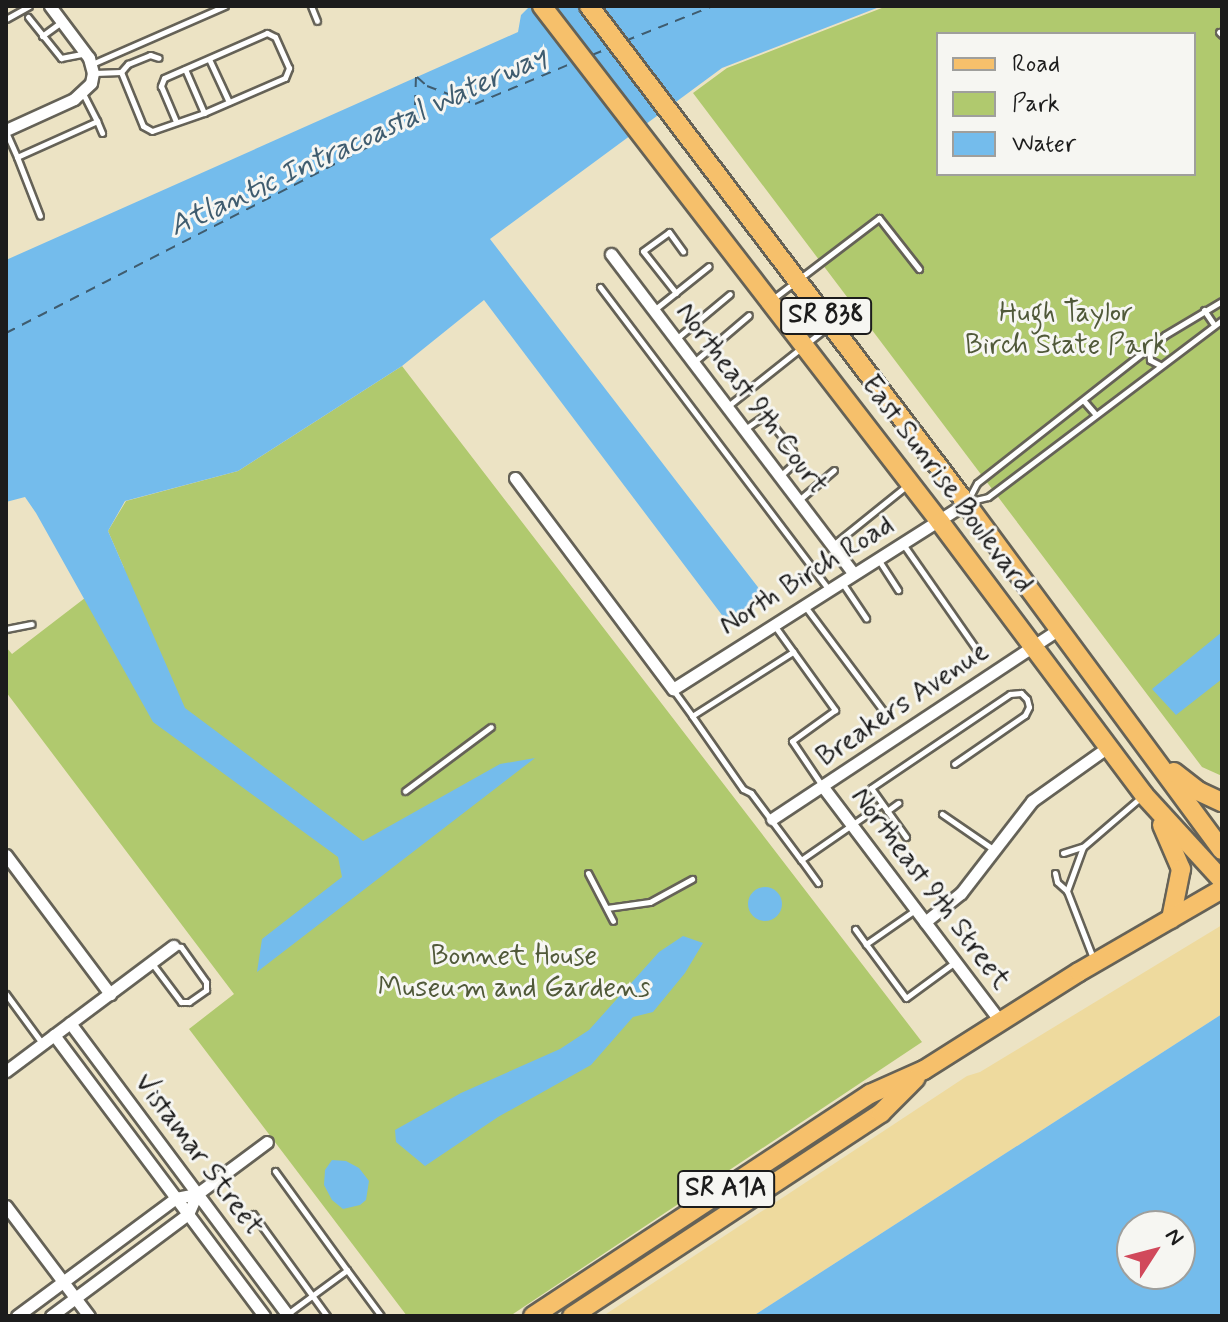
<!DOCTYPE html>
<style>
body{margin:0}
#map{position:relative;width:1228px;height:1322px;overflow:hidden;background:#ece3c4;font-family:Mynerve,sans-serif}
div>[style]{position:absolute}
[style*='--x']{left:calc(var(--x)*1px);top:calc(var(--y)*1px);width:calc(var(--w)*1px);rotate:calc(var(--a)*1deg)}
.green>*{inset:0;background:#b0c96e}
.sand>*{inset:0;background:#eeda9e}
.water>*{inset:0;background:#74bcec}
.round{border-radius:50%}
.ferry>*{height:2px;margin-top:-1px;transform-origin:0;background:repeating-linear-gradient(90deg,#3f5c6f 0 10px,transparent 0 18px)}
.roads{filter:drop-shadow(2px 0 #656257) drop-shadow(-2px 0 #656257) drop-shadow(0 2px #656257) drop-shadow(0 -2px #656257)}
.service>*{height:5px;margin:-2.5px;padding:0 2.5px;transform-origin:2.5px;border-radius:2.5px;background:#fff}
.minor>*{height:11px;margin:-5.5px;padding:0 5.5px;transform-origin:5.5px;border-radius:5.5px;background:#fff}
.primary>*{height:18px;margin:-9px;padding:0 9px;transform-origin:9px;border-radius:9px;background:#f6c06b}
span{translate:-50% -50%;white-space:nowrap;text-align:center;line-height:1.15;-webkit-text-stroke:6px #f6f6f2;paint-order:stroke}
.shield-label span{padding:2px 6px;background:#f6f6f2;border:2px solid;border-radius:6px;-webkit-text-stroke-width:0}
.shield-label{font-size:26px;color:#1c1c1c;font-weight:700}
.park-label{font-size:28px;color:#505939}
.street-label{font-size:28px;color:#1c1c1c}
.water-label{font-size:30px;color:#3f5c6f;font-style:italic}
.frame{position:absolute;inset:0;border:8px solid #1c1c1c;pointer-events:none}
.legend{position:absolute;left:936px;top:32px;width:260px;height:144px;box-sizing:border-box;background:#f6f6f2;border:2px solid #9f9f9c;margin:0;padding:10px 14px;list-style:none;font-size:24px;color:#1c1c1c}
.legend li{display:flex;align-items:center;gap:16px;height:40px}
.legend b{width:40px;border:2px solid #9f9f9c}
.north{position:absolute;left:1116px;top:1210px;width:80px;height:80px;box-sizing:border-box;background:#f6f6f2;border:2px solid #9f9f9c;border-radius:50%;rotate:54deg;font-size:22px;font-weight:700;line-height:32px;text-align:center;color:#1c1c1c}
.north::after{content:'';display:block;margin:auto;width:28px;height:36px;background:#d1495b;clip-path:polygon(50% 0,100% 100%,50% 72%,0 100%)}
</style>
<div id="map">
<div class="green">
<div style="clip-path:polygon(evenodd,887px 6px,1222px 6px,1222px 776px,1202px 767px,693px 93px,727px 68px,887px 6px,938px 34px,1194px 34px,1194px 174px,938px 174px,938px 34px)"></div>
<div style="clip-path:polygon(402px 366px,922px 1042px,510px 1316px,407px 1316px,189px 1029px,234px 994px,6px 692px,6px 647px,12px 654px,124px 568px,108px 531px,126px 501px,238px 471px)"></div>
</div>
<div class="sand">
<div style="clip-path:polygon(1222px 925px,1222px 1014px,753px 1316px,603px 1316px,967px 1076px,980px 1072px)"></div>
</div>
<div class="water">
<div style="clip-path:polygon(530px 6px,882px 6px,722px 68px,490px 239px,767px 599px,728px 623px,484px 300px,402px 366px,238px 471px,125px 501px,108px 531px,185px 708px,363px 841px,500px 764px,535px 758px,257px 972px,262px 939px,342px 877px,338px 857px,153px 722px,36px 513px,25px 497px,6px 502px,6px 260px,518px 32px,521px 15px)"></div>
<div style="clip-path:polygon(1222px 632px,1222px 679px,1176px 715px,1152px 689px)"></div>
<div class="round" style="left:748px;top:887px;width:34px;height:34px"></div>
<div style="clip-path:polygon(683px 936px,703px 943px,685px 973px,653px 1012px,633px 1017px,591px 1065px,498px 1117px,425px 1166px,396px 1142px,395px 1130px,461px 1093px,560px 1049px,589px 1030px,659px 952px)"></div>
<div style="clip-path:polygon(evenodd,1222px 1014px,1222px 1316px,753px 1316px,1222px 1014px,1132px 1226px,1180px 1226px,1180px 1274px,1132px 1274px,1132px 1226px)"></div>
<div style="clip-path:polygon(332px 1160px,346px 1161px,359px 1168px,369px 1181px,366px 1200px,360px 1205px,343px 1209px,332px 1200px,324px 1185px,325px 1170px)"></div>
</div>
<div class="ferry">
<div style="--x:625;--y:41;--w:95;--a:-21.7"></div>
<div style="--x:592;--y:55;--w:22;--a:-22"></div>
<div style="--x:417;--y:77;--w:13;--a:42"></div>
<div style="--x:427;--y:86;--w:51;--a:20.6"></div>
<div style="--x:475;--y:104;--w:108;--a:-22.8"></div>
<div style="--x:6;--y:333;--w:416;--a:-27.2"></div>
<div style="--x:376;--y:143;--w:54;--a:-44.3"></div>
<div style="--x:415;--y:105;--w:29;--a:-88"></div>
</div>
<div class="roads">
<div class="service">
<div style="--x:311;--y:6;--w:16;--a:68"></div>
<div style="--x:28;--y:17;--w:53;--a:51.2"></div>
<div style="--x:61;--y:58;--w:25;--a:-11"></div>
<div style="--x:6;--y:19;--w:26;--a:-29"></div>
<div style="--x:1219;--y:32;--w:4;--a:45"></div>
<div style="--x:42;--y:36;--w:24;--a:-36"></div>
<div style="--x:209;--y:59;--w:47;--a:65.1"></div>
<div style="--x:92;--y:64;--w:145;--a:-23.6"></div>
<div style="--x:185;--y:69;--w:48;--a:66.6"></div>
<div style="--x:121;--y:72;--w:58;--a:67.8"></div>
<div style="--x:143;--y:126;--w:10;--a:29"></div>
<div style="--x:152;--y:131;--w:55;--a:-19.1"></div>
<div style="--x:204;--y:113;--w:88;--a:-23.4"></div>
<div style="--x:285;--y:78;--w:11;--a:-68"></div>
<div style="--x:289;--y:68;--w:34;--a:-114"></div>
<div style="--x:275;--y:37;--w:9;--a:-153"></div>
<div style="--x:267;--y:33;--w:112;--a:156.4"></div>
<div style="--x:164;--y:78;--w:9;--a:111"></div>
<div style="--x:161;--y:86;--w:39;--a:67"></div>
<div style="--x:95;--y:73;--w:26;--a:-2"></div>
<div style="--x:121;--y:72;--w:11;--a:-49"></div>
<div style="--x:128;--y:64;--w:24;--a:-22"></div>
<div style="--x:150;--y:55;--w:9;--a:18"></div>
<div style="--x:97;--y:121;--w:13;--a:67"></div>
<div style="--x:6;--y:132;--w:27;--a:66"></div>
<div style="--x:17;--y:157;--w:88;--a:-24.2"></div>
<div style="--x:97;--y:121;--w:31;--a:-117"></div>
<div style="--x:17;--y:157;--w:63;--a:68.7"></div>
<div style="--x:600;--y:287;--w:378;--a:52.9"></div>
<div style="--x:676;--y:293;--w:53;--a:-128.2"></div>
<div style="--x:643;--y:251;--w:32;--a:-36"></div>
<div style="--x:669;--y:232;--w:24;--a:54"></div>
<div style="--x:774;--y:298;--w:132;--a:-37.3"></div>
<div style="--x:879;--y:218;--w:65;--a:51.9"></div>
<div style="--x:654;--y:310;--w:70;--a:-38.7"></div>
<div style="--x:1204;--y:310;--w:18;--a:56"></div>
<div style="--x:834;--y:322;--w:24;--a:-38"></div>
<div style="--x:676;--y:339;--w:70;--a:-39.8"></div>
<div style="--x:1149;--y:348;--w:12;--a:85"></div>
<div style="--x:1150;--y:360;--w:11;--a:27"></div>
<div style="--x:694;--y:362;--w:72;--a:-40.5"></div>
<div style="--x:1084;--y:401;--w:18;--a:49"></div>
<div style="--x:728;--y:406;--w:125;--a:-38.5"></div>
<div style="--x:745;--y:429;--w:24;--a:-35"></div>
<div style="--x:765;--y:415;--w:46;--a:52.1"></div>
<div style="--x:793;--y:451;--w:14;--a:94"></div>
<div style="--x:792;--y:465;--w:16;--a:137"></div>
<div style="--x:969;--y:498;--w:17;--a:-62"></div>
<div style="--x:977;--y:483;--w:239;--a:-38.2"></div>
<div style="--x:1165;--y:335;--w:66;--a:-30.8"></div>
<div style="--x:799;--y:500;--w:46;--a:-40.6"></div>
<div style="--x:971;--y:501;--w:17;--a:-13"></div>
<div style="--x:988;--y:497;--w:293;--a:-37.1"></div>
<div style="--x:903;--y:544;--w:129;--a:55.1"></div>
<div style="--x:833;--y:545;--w:94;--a:-38.9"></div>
<div style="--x:878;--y:559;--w:37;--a:57"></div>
<div style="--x:841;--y:581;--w:45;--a:56"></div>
<div style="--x:804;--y:605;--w:134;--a:53.2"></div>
<div style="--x:774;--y:625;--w:105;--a:54.3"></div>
<div style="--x:835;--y:710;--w:53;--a:144.2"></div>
<div style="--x:792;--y:741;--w:55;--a:56"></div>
<div style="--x:6;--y:629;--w:26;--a:-11"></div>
<div style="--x:674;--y:691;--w:31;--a:54"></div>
<div style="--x:692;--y:716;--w:120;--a:-32.4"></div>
<div style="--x:692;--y:716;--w:89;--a:55.1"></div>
<div style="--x:743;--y:789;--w:9;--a:27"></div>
<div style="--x:751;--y:793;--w:84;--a:53.3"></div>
<div style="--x:405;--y:791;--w:107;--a:-36.7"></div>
<div style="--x:887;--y:811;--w:14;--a:-36"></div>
<div style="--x:942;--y:814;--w:62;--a:34.5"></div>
<div style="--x:906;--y:837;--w:60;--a:-125.5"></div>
<div style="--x:871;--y:788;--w:168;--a:-34.1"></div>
<div style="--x:1010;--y:694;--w:11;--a:-5"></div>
<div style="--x:1021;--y:693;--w:8;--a:45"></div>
<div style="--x:1027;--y:699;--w:8;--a:76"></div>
<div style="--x:1029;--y:707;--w:9;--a:117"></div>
<div style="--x:1025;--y:715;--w:86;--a:145.4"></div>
<div style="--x:1063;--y:853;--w:20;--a:-18"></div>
<div style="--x:588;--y:873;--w:54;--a:62.5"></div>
<div style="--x:1055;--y:873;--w:9;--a:77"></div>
<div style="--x:1057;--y:882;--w:13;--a:42"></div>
<div style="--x:818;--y:883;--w:29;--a:-126"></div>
<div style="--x:801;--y:860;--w:98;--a:-34.7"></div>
<div style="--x:607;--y:908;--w:43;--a:-7.9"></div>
<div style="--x:650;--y:902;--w:48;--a:-28.7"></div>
<div style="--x:915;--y:910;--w:60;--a:145.2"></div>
<div style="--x:866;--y:944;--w:67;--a:53.5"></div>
<div style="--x:906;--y:998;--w:61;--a:-36.3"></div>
<div style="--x:855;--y:929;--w:19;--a:54"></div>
<div style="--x:1093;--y:958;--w:72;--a:-111.2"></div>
<div style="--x:1067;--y:891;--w:47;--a:-70"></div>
<div style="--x:1083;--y:847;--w:75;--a:-40.7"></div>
<div style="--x:151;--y:962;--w:50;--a:53.1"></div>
<div style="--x:181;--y:1002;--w:8;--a:0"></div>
<div style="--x:189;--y:1002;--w:21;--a:-35"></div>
<div style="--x:206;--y:990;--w:8;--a:-90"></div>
<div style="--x:206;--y:982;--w:43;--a:-125.5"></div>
<div style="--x:181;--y:947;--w:7;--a:-172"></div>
<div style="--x:6;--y:994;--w:61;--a:53.7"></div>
<div style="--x:275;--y:1171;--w:122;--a:54"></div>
<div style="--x:253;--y:1214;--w:126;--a:54"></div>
<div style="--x:286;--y:1315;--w:76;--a:-36.4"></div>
<div style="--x:347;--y:1270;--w:57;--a:53.5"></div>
</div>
<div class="minor">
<div style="--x:6;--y:130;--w:75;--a:-24.5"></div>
<div style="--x:74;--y:99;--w:23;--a:-43"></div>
<div style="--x:91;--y:83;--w:10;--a:-79"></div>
<div style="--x:93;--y:73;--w:16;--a:-105"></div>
<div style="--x:89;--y:58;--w:65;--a:-126.9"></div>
<div style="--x:611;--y:254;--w:400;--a:52.8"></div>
<div style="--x:515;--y:478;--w:264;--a:53.2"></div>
<div style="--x:673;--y:689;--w:347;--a:-32.4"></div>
<div style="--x:823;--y:787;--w:292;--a:52.9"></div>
<div style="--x:772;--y:819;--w:344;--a:-33.5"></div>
<div style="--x:6;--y:855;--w:174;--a:53.2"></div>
<div style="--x:925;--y:922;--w:46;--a:-38.9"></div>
<div style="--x:961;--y:893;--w:116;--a:-52.3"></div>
<div style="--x:1032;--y:801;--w:93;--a:-35.4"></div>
<div style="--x:70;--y:1023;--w:365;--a:53.3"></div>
<div style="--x:54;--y:1035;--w:351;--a:53.2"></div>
<div style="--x:6;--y:1071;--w:209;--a:-36.8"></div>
<div style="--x:6;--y:1206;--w:138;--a:53"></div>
<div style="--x:17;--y:1316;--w:198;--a:-36.6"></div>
<div style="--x:176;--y:1198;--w:21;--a:-11"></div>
<div style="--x:197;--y:1194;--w:87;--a:-36.6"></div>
<div style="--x:51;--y:1316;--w:171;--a:-36.7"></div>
<div style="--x:188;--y:1214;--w:22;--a:-66"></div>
</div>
<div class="primary">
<div style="--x:542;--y:6;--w:652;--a:52.36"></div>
<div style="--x:940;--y:522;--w:341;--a:53.2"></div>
<div style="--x:1144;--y:795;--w:115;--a:47.5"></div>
<div style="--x:589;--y:6;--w:624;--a:52.82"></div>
<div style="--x:966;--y:503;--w:431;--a:53.6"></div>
<div style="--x:1174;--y:772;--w:31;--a:38"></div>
<div style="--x:1198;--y:791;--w:26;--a:25"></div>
<div style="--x:1162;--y:825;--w:48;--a:66.6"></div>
<div style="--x:1181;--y:869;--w:51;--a:101.3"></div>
<div style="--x:533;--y:1316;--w:404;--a:-33.4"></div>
<div style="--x:870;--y:1094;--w:59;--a:-24"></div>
<div style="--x:924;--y:1070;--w:183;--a:-32.3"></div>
<div style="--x:1079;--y:972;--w:165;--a:-30.1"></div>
<div style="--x:572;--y:1316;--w:370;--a:-33.3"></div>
<div style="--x:881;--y:1113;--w:49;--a:-45"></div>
</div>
</div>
<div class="shield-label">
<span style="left:826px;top:316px">SR 838</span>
<span style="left:726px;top:1189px">SR A1A</span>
</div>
<div class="park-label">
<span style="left:1066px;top:330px">Hugh Taylor<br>Birch State Park</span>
<span style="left:514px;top:973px">Bonnet House<br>Museum and Gardens</span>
</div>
<div class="street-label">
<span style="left:751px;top:399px;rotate:53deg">Northeast 9th Court</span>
<span style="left:946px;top:485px;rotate:53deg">East Sunrise Boulevard</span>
<span style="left:807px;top:576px;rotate:-32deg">North Birch Road</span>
<span style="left:903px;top:705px;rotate:-34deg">Breakers Avenue</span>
<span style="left:930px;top:889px;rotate:53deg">Northeast 9th Street</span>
<span style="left:198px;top:1155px;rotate:53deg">Vistamar Street</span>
</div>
<div class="water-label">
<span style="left:358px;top:142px;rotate:-25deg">Atlantic Intracoastal Waterway</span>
</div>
<div class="frame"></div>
<ul class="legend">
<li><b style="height:10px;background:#f6c06b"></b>Road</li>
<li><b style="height:22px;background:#b0c96e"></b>Park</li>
<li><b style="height:22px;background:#74bcec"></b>Water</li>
</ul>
<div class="north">N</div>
</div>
